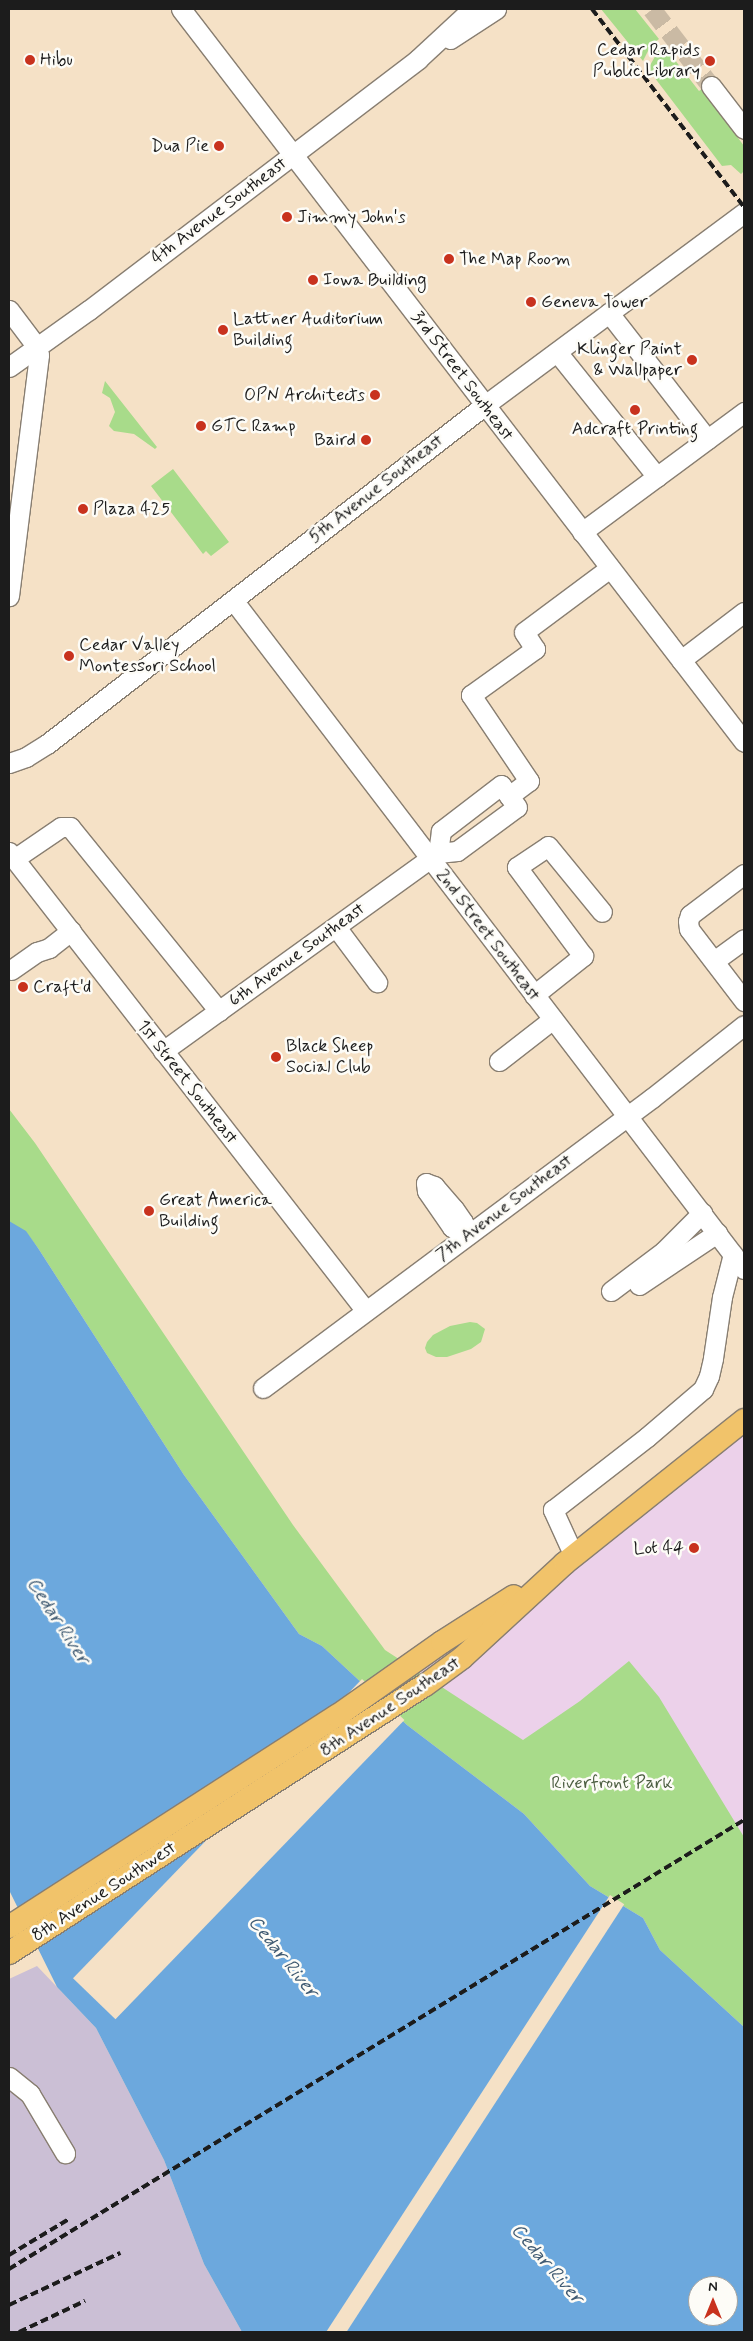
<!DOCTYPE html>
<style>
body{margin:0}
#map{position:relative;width:753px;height:2341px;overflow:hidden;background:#f5e1c6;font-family:Mynerve,sans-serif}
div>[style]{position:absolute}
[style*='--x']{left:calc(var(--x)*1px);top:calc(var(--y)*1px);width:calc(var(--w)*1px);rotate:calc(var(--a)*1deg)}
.built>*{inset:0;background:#ecd1ea}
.industrial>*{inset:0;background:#cbbfd5}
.green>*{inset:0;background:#a8db8a}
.water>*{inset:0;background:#6ca8dd}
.pier>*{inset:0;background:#f5e1c6;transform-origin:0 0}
.minor-tunnel>*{height:19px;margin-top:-9.5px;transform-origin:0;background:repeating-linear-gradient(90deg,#cabaa4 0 19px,transparent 0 28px)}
.roads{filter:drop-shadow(1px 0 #887e71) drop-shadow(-1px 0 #887e71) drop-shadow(0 1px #887e71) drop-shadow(0 -1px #887e71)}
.minor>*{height:19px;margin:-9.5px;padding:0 9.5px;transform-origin:9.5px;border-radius:9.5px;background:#fff}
.major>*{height:22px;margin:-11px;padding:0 11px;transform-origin:11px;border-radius:11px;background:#f1c36a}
.rail>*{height:4px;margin-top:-2px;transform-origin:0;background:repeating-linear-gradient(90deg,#1c1c1c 0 8px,transparent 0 12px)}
.dots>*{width:14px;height:14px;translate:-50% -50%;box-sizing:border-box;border:2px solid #fdfcf7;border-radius:50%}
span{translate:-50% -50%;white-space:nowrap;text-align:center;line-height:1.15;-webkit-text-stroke:5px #fdfcf7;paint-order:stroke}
.poi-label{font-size:18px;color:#1c1c1c}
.right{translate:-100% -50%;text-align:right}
.left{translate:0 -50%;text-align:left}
.street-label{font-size:18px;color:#1c1c1c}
.park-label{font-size:18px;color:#4d5f42}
.water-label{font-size:19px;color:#405b73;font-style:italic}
.frame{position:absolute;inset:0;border:10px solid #1c1c1c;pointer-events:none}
.north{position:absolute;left:688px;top:2276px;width:50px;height:50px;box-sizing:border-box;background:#fdfcf7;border:1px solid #a3a29f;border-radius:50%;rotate:0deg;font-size:14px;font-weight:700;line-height:20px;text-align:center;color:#1c1c1c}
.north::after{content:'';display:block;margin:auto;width:18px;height:22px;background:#c8321e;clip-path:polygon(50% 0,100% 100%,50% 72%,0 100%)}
</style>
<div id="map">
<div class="built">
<div style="clip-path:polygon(744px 1417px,744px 2020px,384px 1694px)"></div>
</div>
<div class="industrial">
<div style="clip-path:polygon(37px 1966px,96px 2028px,164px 2160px,204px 2264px,242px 2332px,9px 2332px,9px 1979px)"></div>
</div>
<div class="green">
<div style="clip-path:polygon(601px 9px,635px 9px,659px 39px,651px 45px,643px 61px)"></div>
<div style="clip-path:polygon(664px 46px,699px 91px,702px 89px,744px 146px,744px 171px,741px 174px,731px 165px,722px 166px,648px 69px,658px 51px)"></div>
<div style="clip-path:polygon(105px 381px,157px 447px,155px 449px,134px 434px,114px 431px,109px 426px,115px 412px,110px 398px,102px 393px)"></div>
<div style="clip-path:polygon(173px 469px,229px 542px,211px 556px,206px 551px,203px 554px,151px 486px)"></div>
<div style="clip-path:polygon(9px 1109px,35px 1143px,293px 1525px,385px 1650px,523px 1740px,580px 1701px,629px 1661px,659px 1697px,744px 1837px,744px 2027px,660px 1950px,643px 1918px,590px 1886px,524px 1814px,407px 1725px,322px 1646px,299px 1634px,184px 1475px,38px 1248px,26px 1232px,9px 1222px)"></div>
<div style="clip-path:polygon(470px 1322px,477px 1323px,485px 1329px,481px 1342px,471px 1349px,447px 1357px,436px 1357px,427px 1353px,425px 1348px,427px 1342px,433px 1335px,450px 1326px)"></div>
</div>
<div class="water">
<div style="clip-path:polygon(evenodd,9px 1221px,26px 1231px,38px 1248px,184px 1475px,299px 1634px,322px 1646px,407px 1725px,524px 1814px,590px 1886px,643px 1918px,660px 1950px,744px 2027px,744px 2332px,242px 2332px,204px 2264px,164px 2160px,96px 2028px,57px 1987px,9px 1890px,9px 1221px,698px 2286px,728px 2286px,728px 2316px,698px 2316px,698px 2286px)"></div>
</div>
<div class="pier">
<div style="left:362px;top:1679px;width:59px;height:416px;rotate:44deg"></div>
<div style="left:610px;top:1895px;width:17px;height:523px;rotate:33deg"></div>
</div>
<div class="minor-tunnel">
<div style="--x:652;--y:9;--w:97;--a:52.5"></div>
</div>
<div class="roads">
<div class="minor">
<div style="--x:181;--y:9;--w:924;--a:52.47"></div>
<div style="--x:450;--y:39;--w:55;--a:-33.1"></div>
<div style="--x:711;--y:86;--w:54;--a:52.5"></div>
<div style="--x:9;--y:310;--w:46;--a:52.9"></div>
<div style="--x:37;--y:347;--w:8;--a:76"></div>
<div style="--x:39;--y:355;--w:243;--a:97.1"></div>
<div style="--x:609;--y:313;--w:160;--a:52.1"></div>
<div style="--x:557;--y:352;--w:160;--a:51.3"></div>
<div style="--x:9;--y:367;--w:98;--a:-35.5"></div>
<div style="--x:89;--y:310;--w:414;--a:-37.3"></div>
<div style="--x:418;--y:59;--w:74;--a:-42.8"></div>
<div style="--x:582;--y:532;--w:202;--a:-36.5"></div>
<div style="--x:233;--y:600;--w:842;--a:52.63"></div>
<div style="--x:681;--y:660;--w:79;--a:-37.3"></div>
<div style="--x:9;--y:763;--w:18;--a:-19"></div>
<div style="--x:26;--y:757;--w:25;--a:-32"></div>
<div style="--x:47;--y:744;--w:554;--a:-37.74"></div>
<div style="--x:485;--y:405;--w:322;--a:-36.6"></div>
<div style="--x:509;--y:796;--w:25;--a:-37"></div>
<div style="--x:529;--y:781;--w:104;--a:-124"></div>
<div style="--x:471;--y:695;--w:79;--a:-35.7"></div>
<div style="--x:535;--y:649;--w:20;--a:-123"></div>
<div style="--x:524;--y:632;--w:107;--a:-36.7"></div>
<div style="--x:9;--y:852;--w:581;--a:52.13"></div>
<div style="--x:14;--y:859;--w:57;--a:-34.2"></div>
<div style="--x:61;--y:827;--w:9;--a:0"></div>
<div style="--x:70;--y:827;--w:237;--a:51"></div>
<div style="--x:744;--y:874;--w:68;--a:142.8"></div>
<div style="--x:690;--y:915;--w:6;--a:108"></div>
<div style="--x:688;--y:921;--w:8;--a:83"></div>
<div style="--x:689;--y:929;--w:91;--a:52.6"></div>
<div style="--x:336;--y:927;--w:69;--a:53.3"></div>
<div style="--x:714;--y:961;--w:37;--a:-36"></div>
<div style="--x:11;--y:970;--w:32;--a:-35"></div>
<div style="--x:37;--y:952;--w:13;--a:-18"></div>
<div style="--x:49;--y:948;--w:28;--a:-38"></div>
<div style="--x:534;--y:995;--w:63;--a:-38.5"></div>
<div style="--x:583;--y:956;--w:111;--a:-126.6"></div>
<div style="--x:517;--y:867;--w:37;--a:-34"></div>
<div style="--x:548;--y:846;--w:85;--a:50.7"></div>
<div style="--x:163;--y:1051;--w:339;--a:-35.8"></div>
<div style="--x:438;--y:853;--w:19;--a:-6"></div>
<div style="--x:457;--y:851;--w:74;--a:-36.3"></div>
<div style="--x:517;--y:807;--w:27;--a:-126"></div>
<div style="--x:501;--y:785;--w:76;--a:142.5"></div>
<div style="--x:441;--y:831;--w:22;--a:98"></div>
<div style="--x:499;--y:1061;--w:68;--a:-37.9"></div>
<div style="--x:426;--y:1183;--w:9;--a:21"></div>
<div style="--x:434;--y:1186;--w:30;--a:49"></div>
<div style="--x:454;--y:1209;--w:16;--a:55"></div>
<div style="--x:463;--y:1222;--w:14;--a:78"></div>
<div style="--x:466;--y:1236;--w:17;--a:-147"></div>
<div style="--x:452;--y:1227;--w:44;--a:-124.8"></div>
<div style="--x:427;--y:1191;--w:8;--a:-97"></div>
<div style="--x:639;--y:1285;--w:94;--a:-33.7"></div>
<div style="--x:611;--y:1291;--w:66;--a:-37"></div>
<div style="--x:664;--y:1251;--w:54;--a:-45"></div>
<div style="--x:263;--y:1388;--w:485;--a:-36.7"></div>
<div style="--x:652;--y:1098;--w:117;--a:-38.4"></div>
<div style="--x:574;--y:1556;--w:51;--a:-114.5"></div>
<div style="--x:553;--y:1510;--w:119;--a:-37.8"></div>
<div style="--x:647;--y:1437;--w:74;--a:-40.6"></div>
<div style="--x:703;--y:1389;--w:14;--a:-65"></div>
<div style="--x:709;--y:1376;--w:18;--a:-77"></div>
<div style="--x:713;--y:1358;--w:62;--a:-81.6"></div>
<div style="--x:722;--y:1297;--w:44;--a:-75.7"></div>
<div style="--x:9;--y:2077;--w:27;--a:39"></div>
<div style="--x:30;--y:2094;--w:69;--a:59.3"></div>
</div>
<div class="major">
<div style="--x:9;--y:1927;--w:390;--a:-32.8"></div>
<div style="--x:337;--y:1716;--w:128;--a:-35.2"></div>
<div style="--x:442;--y:1642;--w:85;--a:-32.6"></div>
<div style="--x:9;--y:1953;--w:493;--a:-32.8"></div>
<div style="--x:424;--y:1686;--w:47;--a:-36.4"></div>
<div style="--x:462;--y:1658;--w:140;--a:-42.7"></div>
<div style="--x:565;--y:1563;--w:229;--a:-38.6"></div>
</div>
</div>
<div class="rail">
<div style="--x:592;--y:9;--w:250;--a:52.5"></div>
<div style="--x:9;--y:2255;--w:70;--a:-31"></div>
<div style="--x:9;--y:2269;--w:861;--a:-31.42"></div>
<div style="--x:9;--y:2305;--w:123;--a:-25.1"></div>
<div style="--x:19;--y:2332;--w:73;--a:-25.2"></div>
</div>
<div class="dots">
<div style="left:30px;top:60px;background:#c8321e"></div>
<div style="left:710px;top:61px;background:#c8321e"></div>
<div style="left:219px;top:146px;background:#c8321e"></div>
<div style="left:287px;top:217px;background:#c8321e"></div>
<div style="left:449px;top:259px;background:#c8321e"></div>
<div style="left:313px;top:280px;background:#c8321e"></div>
<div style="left:531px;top:302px;background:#c8321e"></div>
<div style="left:223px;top:330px;background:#c8321e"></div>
<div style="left:692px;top:360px;background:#c8321e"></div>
<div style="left:375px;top:395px;background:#c8321e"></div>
<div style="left:635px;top:410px;background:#c8321e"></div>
<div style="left:201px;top:426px;background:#c8321e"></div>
<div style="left:366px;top:440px;background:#c8321e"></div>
<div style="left:83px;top:509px;background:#c8321e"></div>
<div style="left:69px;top:656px;background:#c8321e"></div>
<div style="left:23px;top:987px;background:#c8321e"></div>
<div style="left:276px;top:1057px;background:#c8321e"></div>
<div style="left:149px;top:1211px;background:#c8321e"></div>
<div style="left:694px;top:1548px;background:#c8321e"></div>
</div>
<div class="poi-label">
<span class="right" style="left:700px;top:61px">Cedar Rapids<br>Public Library</span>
<span class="left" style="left:40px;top:60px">Hibu</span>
<span class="right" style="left:209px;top:146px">Dua Pie</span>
<span class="left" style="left:297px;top:217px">Jimmy John's</span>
<span class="left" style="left:459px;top:259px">The Map Room</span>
<span class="left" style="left:323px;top:280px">Iowa Building</span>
<span class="left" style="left:541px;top:302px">Geneva Tower</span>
<span class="left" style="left:233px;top:330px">Lattner Auditorium<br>Building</span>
<span class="right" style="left:682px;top:360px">Klinger Paint<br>&amp; Wallpaper</span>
<span class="right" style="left:365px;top:395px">OPN Architects</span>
<span class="left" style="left:211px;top:426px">GTC Ramp</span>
<span style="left:635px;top:429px">Adcraft Printing</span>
<span class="right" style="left:356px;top:440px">Baird</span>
<span class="left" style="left:93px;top:509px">Plaza 425</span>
<span class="left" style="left:79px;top:656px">Cedar Valley<br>Montessori School</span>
<span class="left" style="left:33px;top:987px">Craft'd</span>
<span class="left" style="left:286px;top:1057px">Black Sheep<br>Social Club</span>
<span class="left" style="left:159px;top:1211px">Great America<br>Building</span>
<span class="right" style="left:684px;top:1548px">Lot 44</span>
</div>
<div class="street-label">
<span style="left:219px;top:211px;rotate:-37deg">4th Avenue Southeast</span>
<span style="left:462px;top:376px;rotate:53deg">3rd Street Southeast</span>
<span style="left:376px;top:489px;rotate:-38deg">5th Avenue Southeast</span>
<span style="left:488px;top:935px;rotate:53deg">2nd Street Southeast</span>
<span style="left:297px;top:955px;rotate:-36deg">6th Avenue Southeast</span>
<span style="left:187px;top:1082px;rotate:52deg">1st Street Southeast</span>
<span style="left:504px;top:1208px;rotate:-37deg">7th Avenue Southeast</span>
<span style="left:390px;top:1707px;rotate:-34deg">8th Avenue Southeast</span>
<span style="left:104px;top:1892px;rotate:-33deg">8th Avenue Southwest</span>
</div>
<div class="park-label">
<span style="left:612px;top:1783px">Riverfront Park</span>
</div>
<div class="water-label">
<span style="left:58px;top:1621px;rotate:57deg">Cedar River</span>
<span style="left:283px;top:1957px;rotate:51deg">Cedar River</span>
<span style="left:547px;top:2264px;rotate:49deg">Cedar River</span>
</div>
<div class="frame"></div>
<div class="north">N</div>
</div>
